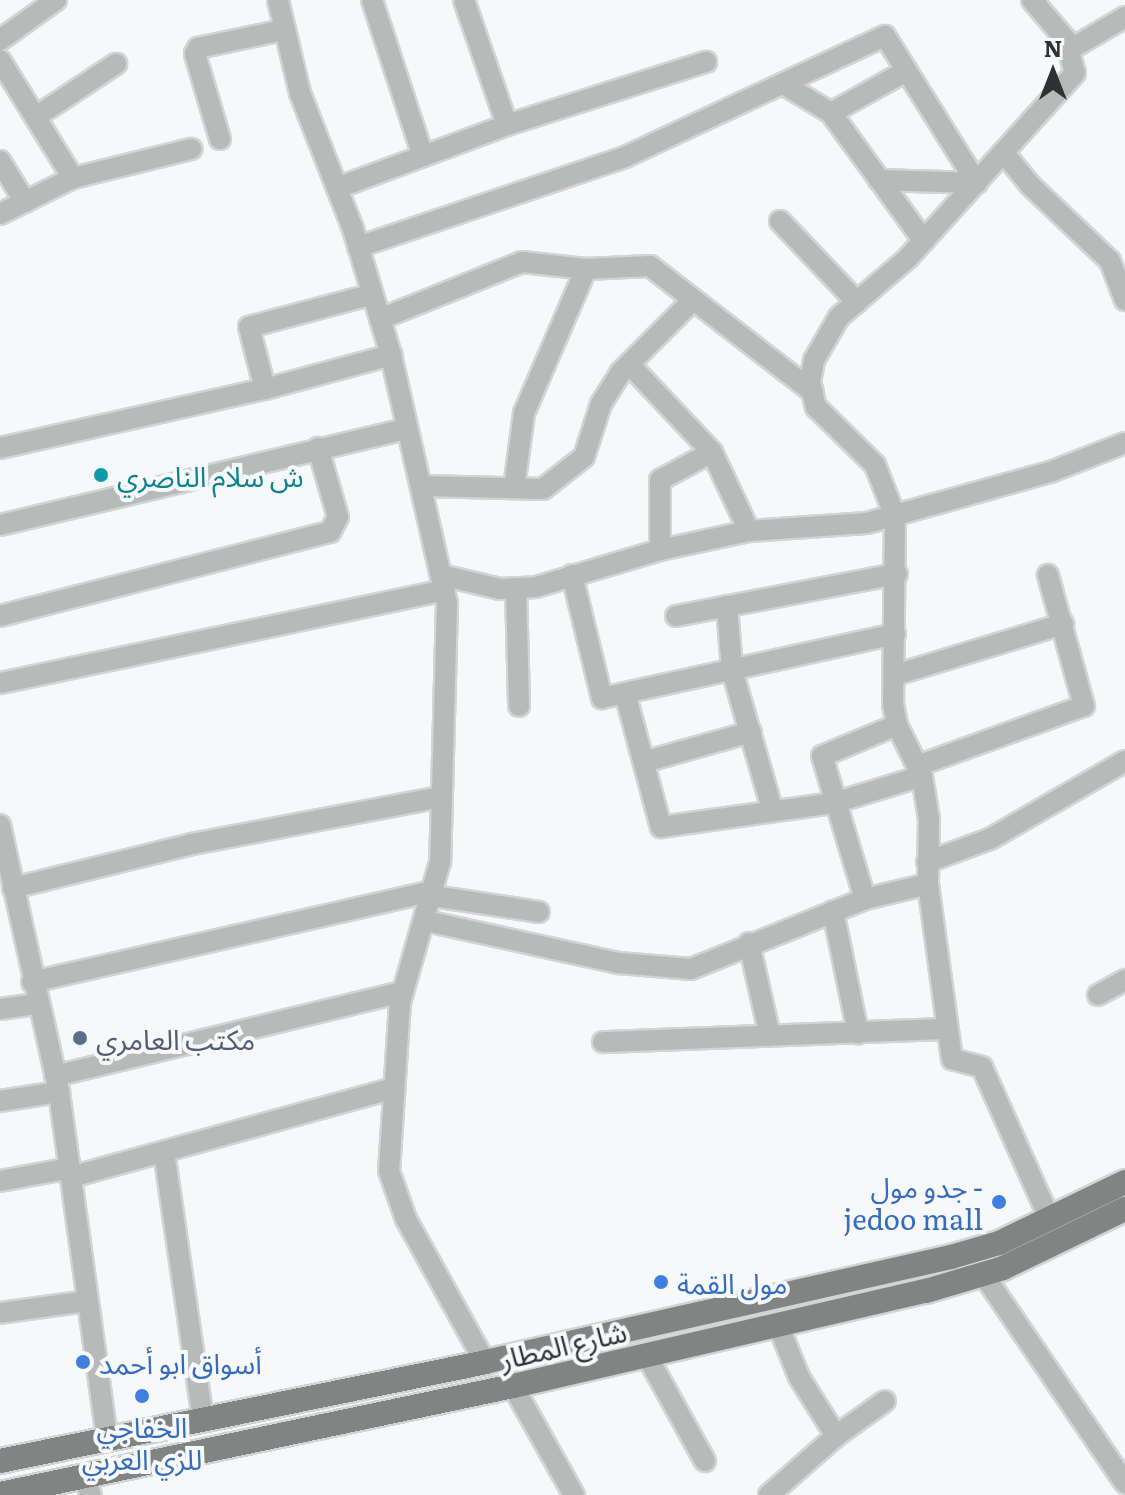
<!DOCTYPE html>
<meta charset="utf-8">
<style>
body{margin:0}
#map{position:relative;width:1125px;height:1495px;overflow:hidden;background:#f7f8fa;font-family:Literata,"Noto Sans Arabic",serif}
div>[style]{position:absolute}
[style*='--x']{left:calc(var(--x)*1px);top:calc(var(--y)*1px);width:calc(var(--w)*1px);rotate:calc(var(--a)*1deg)}
.roads{filter:drop-shadow(2px 0 #d3d4d6) drop-shadow(-2px 0 #d3d4d6) drop-shadow(0 2px #d3d4d6) drop-shadow(0 -2px #d3d4d6)}
.minor>*{height:20px;margin:-10px;padding:0 10px;transform-origin:10px;border-radius:10px;background:#b8b9b9}
.major>*{height:24px;margin:-12px;padding:0 12px;transform-origin:12px;border-radius:12px;background:#828484}
.dots>*{width:22px;height:22px;translate:-50% -50%;box-sizing:border-box;border:4px solid #f7f8fa;border-radius:50%}
span{translate:-50% -50%;white-space:nowrap;text-align:center;line-height:1.15;-webkit-text-stroke:8px #f7f8fa;paint-order:stroke}
.culture-label{font-size:28px;color:#0d838f}
.left{translate:0 -50%;text-align:left}
.service-label{font-size:28px;color:#4e5e75}
.shop-label{font-size:28px;color:#366cbe}
.right{translate:-100% -50%;text-align:right}
.street-label{font-size:28px;color:#303132}
.north{position:absolute;left:1013px;top:32px;width:80px;height:80px;-webkit-text-stroke:6px #f7f8fa;paint-order:stroke;rotate:0deg;font-size:22px;font-weight:700;line-height:32px;text-align:center;color:#303132}
.north::after{content:'';display:block;margin:auto;width:28px;height:36px;background:#303132;clip-path:polygon(50% 0,100% 100%,50% 72%,0 100%)}
</style>
<div id="map">
<div class="roads">
<div class="minor">
<div style="--x:278;--y:0;--w:96;--a:76.7"></div>
<div style="--x:300;--y:93;--w:146;--a:68.7"></div>
<div style="--x:353;--y:229;--w:132;--a:73.2"></div>
<div style="--x:391;--y:355;--w:254;--a:77.3"></div>
<div style="--x:447;--y:603;--w:259;--a:91.5"></div>
<div style="--x:440;--y:862;--w:146;--a:105.9"></div>
<div style="--x:400;--y:1002;--w:169;--a:93.7"></div>
<div style="--x:389;--y:1171;--w:51;--a:70.5"></div>
<div style="--x:406;--y:1219;--w:163;--a:61.1"></div>
<div style="--x:372;--y:0;--w:164;--a:71.9"></div>
<div style="--x:464;--y:0;--w:132;--a:71"></div>
<div style="--x:1032;--y:0;--w:52;--a:49.6"></div>
<div style="--x:1066;--y:40;--w:34;--a:75"></div>
<div style="--x:1075;--y:73;--w:249;--a:132.1"></div>
<div style="--x:908;--y:258;--w:91;--a:139.5"></div>
<div style="--x:839;--y:317;--w:50;--a:120.2"></div>
<div style="--x:814;--y:360;--w:22;--a:100"></div>
<div style="--x:810;--y:382;--w:26;--a:77"></div>
<div style="--x:816;--y:407;--w:83;--a:44.5"></div>
<div style="--x:875;--y:465;--w:55;--a:68.6"></div>
<div style="--x:895;--y:516;--w:188;--a:90.6"></div>
<div style="--x:893;--y:704;--w:21;--a:79"></div>
<div style="--x:897;--y:725;--w:57;--a:63.9"></div>
<div style="--x:922;--y:776;--w:44;--a:80.8"></div>
<div style="--x:929;--y:819;--w:65;--a:90.9"></div>
<div style="--x:928;--y:884;--w:177;--a:82.2"></div>
<div style="--x:952;--y:1059;--w:31;--a:15"></div>
<div style="--x:982;--y:1067;--w:167;--a:66"></div>
<div style="--x:0;--y:40;--w:69;--a:-35.5"></div>
<div style="--x:1069;--y:50;--w:65;--a:-30.5"></div>
<div style="--x:0;--y:60;--w:139;--a:58.3"></div>
<div style="--x:783;--y:84;--w:56;--a:31.1"></div>
<div style="--x:831;--y:113;--w:86;--a:-29.2"></div>
<div style="--x:831;--y:113;--w:158;--a:54"></div>
<div style="--x:37;--y:116;--w:95;--a:-33.4"></div>
<div style="--x:220;--y:139;--w:89;--a:-106.4"></div>
<div style="--x:195;--y:54;--w:7;--a:-63"></div>
<div style="--x:198;--y:48;--w:87;--a:-12"></div>
<div style="--x:1004;--y:153;--w:41;--a:50.9"></div>
<div style="--x:1030;--y:185;--w:110;--a:43.5"></div>
<div style="--x:1110;--y:261;--w:42;--a:69"></div>
<div style="--x:0;--y:161;--w:48;--a:58.6"></div>
<div style="--x:879;--y:180;--w:98;--a:1.8"></div>
<div style="--x:337;--y:188;--w:181;--a:-20.3"></div>
<div style="--x:507;--y:125;--w:209;--a:-17.6"></div>
<div style="--x:0;--y:214;--w:81;--a:-26.3"></div>
<div style="--x:73;--y:178;--w:122;--a:-13.8"></div>
<div style="--x:780;--y:221;--w:112;--a:46.5"></div>
<div style="--x:358;--y:247;--w:282;--a:-18.6"></div>
<div style="--x:625;--y:157;--w:287;--a:-25"></div>
<div style="--x:885;--y:36;--w:173;--a:58"></div>
<div style="--x:380;--y:319;--w:153;--a:-21.9"></div>
<div style="--x:522;--y:262;--w:64;--a:6.2"></div>
<div style="--x:629;--y:364;--w:121;--a:46.7"></div>
<div style="--x:712;--y:452;--w:87;--a:64.9"></div>
<div style="--x:265;--y:389;--w:64;--a:-104.5"></div>
<div style="--x:249;--y:327;--w:128;--a:-14.9"></div>
<div style="--x:0;--y:448;--w:271;--a:-12.6"></div>
<div style="--x:265;--y:389;--w:131;--a:-15.1"></div>
<div style="--x:423;--y:486;--w:120;--a:1.4"></div>
<div style="--x:543;--y:489;--w:52;--a:-38"></div>
<div style="--x:584;--y:457;--w:56;--a:-72.2"></div>
<div style="--x:601;--y:404;--w:36;--a:-58"></div>
<div style="--x:620;--y:373;--w:102;--a:-45"></div>
<div style="--x:514;--y:488;--w:76;--a:-82.4"></div>
<div style="--x:524;--y:413;--w:157;--a:-66.7"></div>
<div style="--x:586;--y:269;--w:64;--a:-2.7"></div>
<div style="--x:650;--y:266;--w:206;--a:37.7"></div>
<div style="--x:0;--y:525;--w:418;--a:-13.3"></div>
<div style="--x:660;--y:550;--w:70;--a:-90"></div>
<div style="--x:660;--y:480;--w:59;--a:-28.3"></div>
<div style="--x:441;--y:575;--w:61;--a:13.3"></div>
<div style="--x:500;--y:589;--w:36;--a:-3"></div>
<div style="--x:536;--y:587;--w:129;--a:-16.6"></div>
<div style="--x:660;--y:550;--w:91;--a:-12.1"></div>
<div style="--x:749;--y:531;--w:118;--a:-3.9"></div>
<div style="--x:867;--y:523;--w:193;--a:-15.6"></div>
<div style="--x:1053;--y:471;--w:77;--a:-21.3"></div>
<div style="--x:572;--y:575;--w:127;--a:76.3"></div>
<div style="--x:602;--y:698;--w:300;--a:-12.3"></div>
<div style="--x:516;--y:589;--w:117;--a:88.5"></div>
<div style="--x:727;--y:606;--w:64;--a:85.5"></div>
<div style="--x:732;--y:670;--w:145;--a:73.9"></div>
<div style="--x:0;--y:616;--w:341;--a:-14.3"></div>
<div style="--x:330;--y:532;--w:17;--a:-62"></div>
<div style="--x:338;--y:517;--w:72;--a:-106.2"></div>
<div style="--x:676;--y:616;--w:225;--a:-10.8"></div>
<div style="--x:895;--y:675;--w:176;--a:-16.9"></div>
<div style="--x:0;--y:683;--w:454;--a:-11.8"></div>
<div style="--x:625;--y:693;--w:139;--a:75"></div>
<div style="--x:661;--y:827;--w:175;--a:-7.9"></div>
<div style="--x:834;--y:803;--w:92;--a:-17.1"></div>
<div style="--x:644;--y:762;--w:111;--a:-15.7"></div>
<div style="--x:917;--y:766;--w:177;--a:-19.8"></div>
<div style="--x:1084;--y:706;--w:136;--a:-105.4"></div>
<div style="--x:0;--y:825;--w:273;--a:77.5"></div>
<div style="--x:59;--y:1092;--w:350;--a:82.1"></div>
<div style="--x:927;--y:862;--w:67;--a:-20.1"></div>
<div style="--x:990;--y:839;--w:156;--a:-30"></div>
<div style="--x:13;--y:888;--w:184;--a:-13.8"></div>
<div style="--x:192;--y:844;--w:253;--a:-10.7"></div>
<div style="--x:433;--y:896;--w:107;--a:8.6"></div>
<div style="--x:865;--y:899;--w:149;--a:-106.7"></div>
<div style="--x:822;--y:756;--w:81;--a:-22.5"></div>
<div style="--x:833;--y:911;--w:125;--a:78.4"></div>
<div style="--x:426;--y:921;--w:198;--a:12.3"></div>
<div style="--x:619;--y:963;--w:72;--a:4.8"></div>
<div style="--x:691;--y:969;--w:188;--a:-21.9"></div>
<div style="--x:865;--y:899;--w:65;--a:-13.4"></div>
<div style="--x:749;--y:943;--w:95;--a:77.3"></div>
<div style="--x:32;--y:982;--w:411;--a:-12.8"></div>
<div style="--x:1098;--y:995;--w:31;--a:-29"></div>
<div style="--x:0;--y:1009;--w:37;--a:-8"></div>
<div style="--x:603;--y:1042;--w:343;--a:-2.2"></div>
<div style="--x:55;--y:1076;--w:358;--a:-13.6"></div>
<div style="--x:0;--y:1101;--w:60;--a:-8.7"></div>
<div style="--x:164;--y:1152;--w:271;--a:81.7"></div>
<div style="--x:71;--y:1177;--w:335;--a:-15.4"></div>
<div style="--x:0;--y:1181;--w:71;--a:-10.5"></div>
<div style="--x:983;--y:1274;--w:253;--a:55.8"></div>
<div style="--x:0;--y:1313;--w:88;--a:-7.9"></div>
<div style="--x:779;--y:1327;--w:54;--a:68.2"></div>
<div style="--x:799;--y:1377;--w:70;--a:57.9"></div>
<div style="--x:647;--y:1356;--w:120;--a:61.1"></div>
<div style="--x:513;--y:1386;--w:125;--a:60.8"></div>
<div style="--x:84;--y:1477;--w:19;--a:69"></div>
<div style="--x:769;--y:1495;--w:89;--a:-41.4"></div>
<div style="--x:836;--y:1436;--w:60;--a:-35.5"></div>
</div>
<div class="major">
<div style="--x:0;--y:1461;--w:495;--a:-11.5"></div>
<div style="--x:485;--y:1362;--w:478;--a:-12.7"></div>
<div style="--x:951;--y:1257;--w:50;--a:-16.3"></div>
<div style="--x:999;--y:1243;--w:140;--a:-25.8"></div>
<div style="--x:0;--y:1494;--w:524;--a:-11.89"></div>
<div style="--x:513;--y:1386;--w:424;--a:-13"></div>
<div style="--x:926;--y:1291;--w:80;--a:-16.6"></div>
<div style="--x:1003;--y:1268;--w:136;--a:-25.8"></div>
</div>
</div>
<div class="dots">
<div style="left:101px;top:475px;background:#0f9aa8"></div>
<div style="left:80px;top:1038px;background:#5c6f8a"></div>
<div style="left:999px;top:1202px;background:#3f7fe0"></div>
<div style="left:661px;top:1282px;background:#3f7fe0"></div>
<div style="left:83px;top:1362px;background:#3f7fe0"></div>
<div style="left:142px;top:1396px;background:#3f7fe0"></div>
</div>
<div class="culture-label">
<span class="left" style="left:117px;top:475px">ش سلام الناصري</span>
</div>
<div class="service-label">
<span class="left" style="left:96px;top:1038px">مكتب العامري</span>
</div>
<div class="shop-label">
<span class="right" style="left:983px;top:1202px">جدو مول -<br>jedoo mall</span>
<span class="left" style="left:677px;top:1282px">مول القمة</span>
<span class="left" style="left:99px;top:1362px">أسواق ابو أحمد</span>
<span style="left:142px;top:1442px">الخفاجي<br>للزي العربي</span>
</div>
<div class="street-label">
<span style="left:563px;top:1344px;rotate:-13deg">شارع المطار</span>
</div>
<div class="north">N</div>
</div>
